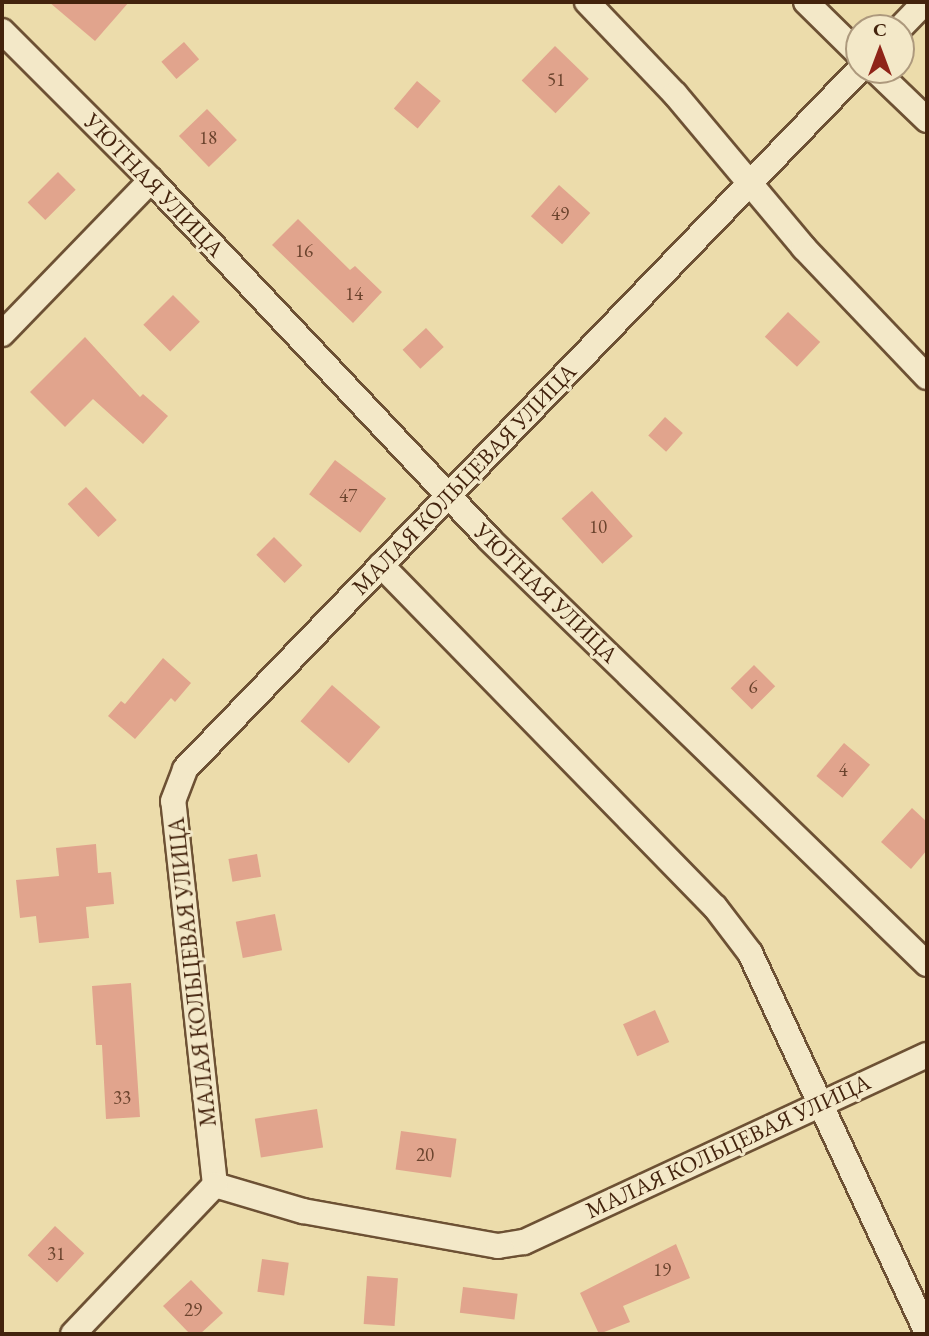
<!DOCTYPE html>
<meta charset="utf-8">
<style>
body{margin:0}
#map{position:relative;width:929px;height:1336px;overflow:hidden;background:#ecdcab;font-family:"EB Garamond",serif}
div>[style]{position:absolute}
[style*='--x']{left:calc(var(--x)*1px);top:calc(var(--y)*1px);width:calc(var(--w)*1px);rotate:calc(var(--a)*1deg)}
.building>*{inset:0;background:#e1a48d;transform-origin:0 0}
.roads{filter:drop-shadow(2px 0 #6d5134) drop-shadow(-2px 0 #6d5134) drop-shadow(0 2px #6d5134) drop-shadow(0 -2px #6d5134)}
.street>*{height:24px;margin:-12px;padding:0 12px;transform-origin:12px;border-radius:12px;background:#f3e8c8}
span{translate:-50% -50%;white-space:nowrap;text-align:center;line-height:1.15;-webkit-text-stroke:6px #f3e8c8;paint-order:stroke}
.number-label{font-size:19px;color:#6a432d}
.number-label span{-webkit-text-stroke-width:0}
.street-label{font-size:23px;color:#43230d}
.frame{position:absolute;inset:0;border:4px solid #43230d;pointer-events:none}
.north{position:absolute;left:845px;top:14px;width:70px;height:70px;box-sizing:border-box;background:#f3e8c8;border:2px solid #ad997d;border-radius:50%;rotate:0deg;font-size:19px;font-weight:700;line-height:28px;text-align:center;color:#43230d}
.north::after{content:'';display:block;margin:auto;width:24px;height:32px;background:#8f2418;clip-path:polygon(50% 0,100% 100%,50% 72%,0 100%)}
</style>
<div id="map">
<div class="building">
<div style="clip-path:polygon(49px 2px,129px 2px,95px 41px)"></div>
<div style="left:184px;top:42px;width:23px;height:30px;rotate:49deg"></div>
<div style="left:555px;top:46px;width:47px;height:48px;rotate:44deg"></div>
<div style="left:417px;top:81px;width:31px;height:36px;rotate:40deg"></div>
<div style="left:207px;top:109px;width:43px;height:39px;rotate:46deg"></div>
<div style="left:58px;top:172px;width:25px;height:43px;rotate:45deg"></div>
<div style="left:559px;top:185px;width:42px;height:42px;rotate:42deg"></div>
<div style="clip-path:polygon(298px 219px,350px 270px,355px 266px,382px 292px,353px 323px,272px 245px)"></div>
<div style="left:173px;top:295px;width:38px;height:42px;rotate:45deg"></div>
<div style="left:788px;top:312px;width:44px;height:34px;rotate:43deg"></div>
<div style="left:426px;top:328px;width:26px;height:32px;rotate:47deg"></div>
<div style="clip-path:polygon(85px 337px,140px 397px,143px 394px,168px 416px,143px 444px,93px 399px,65px 427px,30px 392px)"></div>
<div style="left:665px;top:417px;width:24px;height:25px;rotate:42deg"></div>
<div style="left:335px;top:460px;width:64px;height:43px;rotate:37deg"></div>
<div style="left:86px;top:487px;width:45px;height:25px;rotate:47deg"></div>
<div style="left:592px;top:491px;width:61px;height:41px;rotate:48deg"></div>
<div style="left:274px;top:537px;width:40px;height:25px;rotate:45deg"></div>
<div style="clip-path:polygon(163px 658px,191px 683px,175px 702px,171px 698px,135px 739px,108px 716px,121px 701px,125px 704px)"></div>
<div style="left:754px;top:665px;width:30px;height:33px;rotate:45deg"></div>
<div style="left:332px;top:685px;width:64px;height:48px;rotate:41deg"></div>
<div style="left:844px;top:743px;width:34px;height:43px;rotate:40deg"></div>
<div style="clip-path:polygon(912px 808px,927px 822px,927px 850px,911px 869px,881px 842px)"></div>
<div style="clip-path:polygon(96px 844px,98px 873px,111px 872px,114px 904px,86px 907px,89px 938px,39px 943px,36px 916px,20px 918px,16px 880px,59px 876px,56px 848px)"></div>
<div style="left:257px;top:854px;width:23px;height:29px;rotate:80deg"></div>
<div style="left:275px;top:914px;width:37px;height:40px;rotate:79deg"></div>
<div style="clip-path:polygon(131px 983px,140px 1117px,106px 1119px,102px 1045px,96px 1045px,92px 986px)"></div>
<div style="left:655px;top:1010px;width:35px;height:35px;rotate:66deg"></div>
<div style="left:317px;top:1109px;width:39px;height:63px;rotate:81deg"></div>
<div style="left:401px;top:1131px;width:56px;height:39px;rotate:8deg"></div>
<div style="left:55px;top:1226px;width:40px;height:40px;rotate:43deg"></div>
<div style="clip-path:polygon(676px 1244px,690px 1278px,623px 1306px,630px 1322px,599px 1334px,580px 1293px)"></div>
<div style="left:262px;top:1259px;width:27px;height:33px;rotate:8deg"></div>
<div style="left:367px;top:1276px;width:31px;height:48px;rotate:4deg"></div>
<div style="clip-path:polygon(191px 1280px,223px 1313px,200px 1334px,190px 1334px,163px 1306px)"></div>
<div style="left:463px;top:1287px;width:55px;height:26px;rotate:7deg"></div>
</div>
<div class="roads">
<div class="street">
<div style="--x:587;--y:2;--w:127;--a:46.3"></div>
<div style="--x:675;--y:94;--w:201;--a:50"></div>
<div style="--x:804;--y:248;--w:178;--a:46.4"></div>
<div style="--x:806;--y:2;--w:74;--a:44.5"></div>
<div style="--x:900;--y:28;--w:36;--a:-46"></div>
<div style="--x:2;--y:31;--w:211;--a:45"></div>
<div style="--x:151;--y:180;--w:493;--a:46.7"></div>
<div style="--x:489;--y:539;--w:610;--a:44.14"></div>
<div style="--x:875;--y:70;--w:72;--a:43.9"></div>
<div style="--x:2;--y:334;--w:214;--a:-45.9"></div>
<div style="--x:381;--y:565;--w:478;--a:45.7"></div>
<div style="--x:715;--y:907;--w:58;--a:52.7"></div>
<div style="--x:750;--y:953;--w:418;--a:65"></div>
<div style="--x:215;--y:1185;--w:386;--a:-96.2"></div>
<div style="--x:173;--y:801;--w:34;--a:-69"></div>
<div style="--x:185;--y:769;--w:971;--a:-46.04"></div>
<div style="--x:215;--y:1185;--w:92;--a:16.5"></div>
<div style="--x:303;--y:1211;--w:198;--a:10.2"></div>
<div style="--x:498;--y:1246;--w:26;--a:-9"></div>
<div style="--x:524;--y:1242;--w:444;--a:-24.9"></div>
<div style="--x:73;--y:1334;--w:206;--a:-46.4"></div>
</div>
</div>
<div class="number-label">
<span style="left:556px;top:80px">51</span>
<span style="left:208px;top:138px">18</span>
<span style="left:560px;top:214px">49</span>
<span style="left:304px;top:251px">16</span>
<span style="left:354px;top:294px">14</span>
<span style="left:348px;top:496px">47</span>
<span style="left:598px;top:527px">10</span>
<span style="left:753px;top:687px">6</span>
<span style="left:843px;top:770px">4</span>
<span style="left:122px;top:1098px">33</span>
<span style="left:425px;top:1155px">20</span>
<span style="left:56px;top:1254px">31</span>
<span style="left:662px;top:1270px">19</span>
<span style="left:193px;top:1310px">29</span>
</div>
<div class="street-label">
<span style="left:154px;top:185px;rotate:46deg">УЮТНАЯ УЛИЦА</span>
<span style="left:464px;top:479px;rotate:-46deg">МАЛАЯ КОЛЬЦЕВАЯ УЛИЦА</span>
<span style="left:546px;top:593px;rotate:44deg">УЮТНАЯ УЛИЦА</span>
<span style="left:192px;top:972px;rotate:-96deg">МАЛАЯ КОЛЬЦЕВАЯ УЛИЦА</span>
<span style="left:728px;top:1146px;rotate:-25deg">МАЛАЯ КОЛЬЦЕВАЯ УЛИЦА</span>
</div>
<div class="frame"></div>
<div class="north">С</div>
</div>
